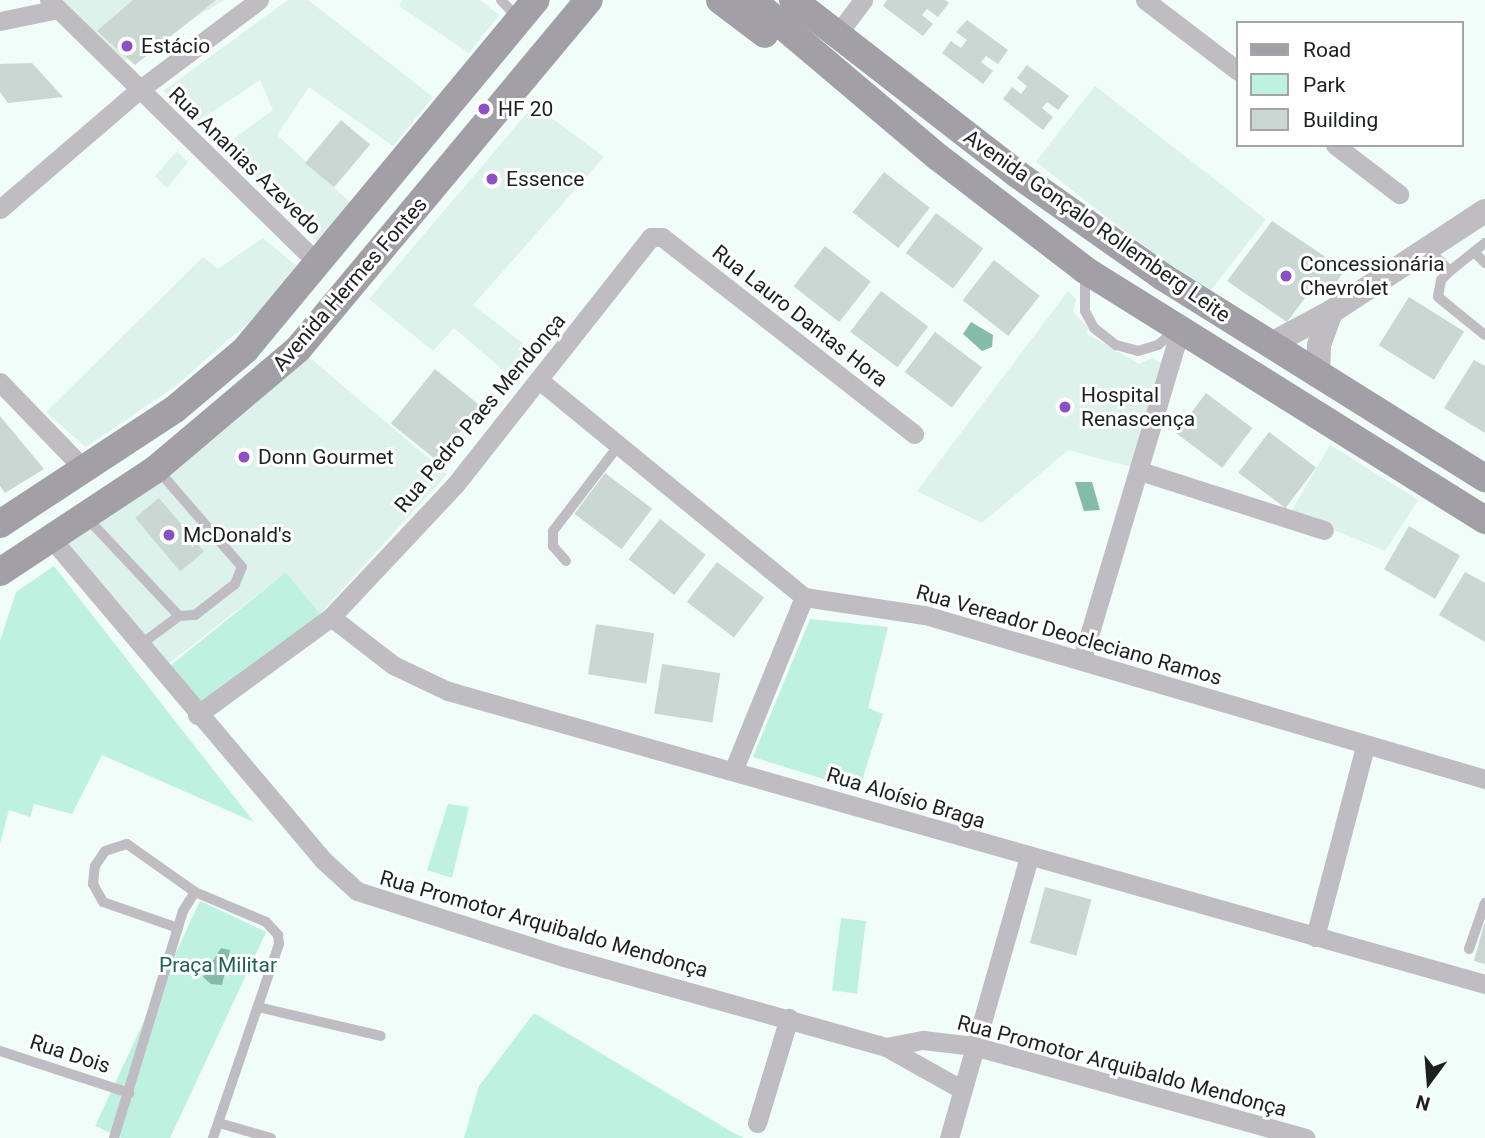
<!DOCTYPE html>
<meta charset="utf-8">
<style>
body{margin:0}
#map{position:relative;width:1485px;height:1138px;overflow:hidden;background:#f0fdf8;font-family:Roboto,sans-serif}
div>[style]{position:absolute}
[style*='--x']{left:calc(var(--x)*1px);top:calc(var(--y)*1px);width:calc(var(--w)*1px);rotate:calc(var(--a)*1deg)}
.built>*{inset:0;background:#dcf2eb;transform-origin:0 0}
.green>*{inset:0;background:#bff1e1;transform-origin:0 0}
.water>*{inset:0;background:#84bba9}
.building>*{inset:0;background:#cad7d2;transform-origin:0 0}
.service>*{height:10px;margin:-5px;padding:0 5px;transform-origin:5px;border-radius:5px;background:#bfbdc1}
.minor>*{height:19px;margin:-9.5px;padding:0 9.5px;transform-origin:9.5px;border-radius:9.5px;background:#bfbdc1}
.tertiary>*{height:24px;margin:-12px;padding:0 12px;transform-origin:12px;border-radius:12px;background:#bfbdc1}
.secondary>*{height:28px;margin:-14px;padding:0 14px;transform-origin:14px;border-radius:14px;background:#a29fa6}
.dots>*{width:19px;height:19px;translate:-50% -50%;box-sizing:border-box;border:4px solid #fff;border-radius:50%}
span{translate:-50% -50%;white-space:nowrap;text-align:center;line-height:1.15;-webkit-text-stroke:6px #fff;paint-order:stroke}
.poi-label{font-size:21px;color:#1c211f}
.left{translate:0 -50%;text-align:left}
.street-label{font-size:21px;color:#1c211f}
.park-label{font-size:21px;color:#1f6453}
.legend{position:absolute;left:1236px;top:21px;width:228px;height:126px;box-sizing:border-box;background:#fff;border:2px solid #a4a6a5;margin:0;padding:9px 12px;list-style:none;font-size:21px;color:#1c211f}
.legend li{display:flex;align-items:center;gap:14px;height:35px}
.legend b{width:35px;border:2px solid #a4a6a5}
.north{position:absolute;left:1394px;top:1047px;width:70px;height:70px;-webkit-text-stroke:5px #fff;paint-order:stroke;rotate:196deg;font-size:19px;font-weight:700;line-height:28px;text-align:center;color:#1c211f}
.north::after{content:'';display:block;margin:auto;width:24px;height:32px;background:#1c211f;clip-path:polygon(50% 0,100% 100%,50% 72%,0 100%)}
</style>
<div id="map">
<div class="built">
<div style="clip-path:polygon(63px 0,224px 0,121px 63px)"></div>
<div style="clip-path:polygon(288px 0,308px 0,433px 97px,393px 146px,309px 87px,277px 135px,353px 205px,318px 243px,220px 149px,273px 110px,260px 80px,198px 121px,163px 91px)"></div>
<div style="clip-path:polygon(403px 0,480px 0,499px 15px,469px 53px,399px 6px)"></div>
<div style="left:1095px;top:86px;width:217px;height:96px;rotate:38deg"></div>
<div style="clip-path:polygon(534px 105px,604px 157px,473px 305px,538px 355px,517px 382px,454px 328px,433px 351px,369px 299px)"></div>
<div style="clip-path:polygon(177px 151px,188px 162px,167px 188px,155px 176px)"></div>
<div style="clip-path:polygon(263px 238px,299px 268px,250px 321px,174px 387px,86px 447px,46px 412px,203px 257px,218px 269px)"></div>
<div style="clip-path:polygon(1068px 291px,1076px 299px,1073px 312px,1088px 328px,1087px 334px,1139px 364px,1152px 358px,1164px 364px,1132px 467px,1068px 450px,982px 523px,917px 491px)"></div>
<div style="clip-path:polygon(310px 358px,447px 474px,320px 614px,286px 572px,168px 664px,65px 541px)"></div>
<div style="clip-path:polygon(1330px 445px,1418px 500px,1385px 551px,1291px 512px)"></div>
</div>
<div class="green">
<div style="clip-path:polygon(54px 566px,254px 822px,102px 755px,72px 814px,34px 804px,30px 817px,9px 810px,0 843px,0 641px,16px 592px)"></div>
<div style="left:286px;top:572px;width:54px;height:150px;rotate:51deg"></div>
<div style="clip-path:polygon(810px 619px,888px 627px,868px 708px,883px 714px,859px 790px,753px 757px)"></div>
<div style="clip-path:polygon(448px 804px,469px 807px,452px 878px,427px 870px)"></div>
<div style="left:200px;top:901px;width:73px;height:248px;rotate:25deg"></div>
<div style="left:841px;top:918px;width:25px;height:73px;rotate:7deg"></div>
<div style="clip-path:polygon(534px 1013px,732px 1132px,744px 1138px,464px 1138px,479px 1086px)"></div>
</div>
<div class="water">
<div style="clip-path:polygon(971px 322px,993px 335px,992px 347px,982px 351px,963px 334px)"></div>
<div style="clip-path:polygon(1075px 482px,1092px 482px,1100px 510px,1084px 511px)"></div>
<div style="clip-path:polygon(221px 948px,230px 950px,222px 985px,211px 984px,203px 977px)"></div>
</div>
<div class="building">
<div style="clip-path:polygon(133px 0,216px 0,135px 65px,97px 31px)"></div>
<div style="clip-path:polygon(887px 0,945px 0,949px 3px,938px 17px,927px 9px,922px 15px,933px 24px,923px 36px,883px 6px)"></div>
<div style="clip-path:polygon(967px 20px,1008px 50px,998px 64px,986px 56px,981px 62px,993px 71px,983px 84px,942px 53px,951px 41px,961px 48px,967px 40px,956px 32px)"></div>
<div style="clip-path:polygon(32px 63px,63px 97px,8px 103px,0 92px,0 64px)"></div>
<div style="clip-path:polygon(1027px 65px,1069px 96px,1058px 110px,1047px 102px,1042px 108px,1053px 117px,1043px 130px,1003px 99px,1012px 87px,1021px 94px,1027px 86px,1017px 78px)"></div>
<div style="left:341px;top:120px;width:38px;height:56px;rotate:40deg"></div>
<div style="left:884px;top:172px;width:58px;height:51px;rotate:38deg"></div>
<div style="left:936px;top:213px;width:59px;height:50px;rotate:37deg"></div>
<div style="clip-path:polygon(1272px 221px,1345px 270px,1327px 295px,1311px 290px,1287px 322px,1227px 281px)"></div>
<div style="left:825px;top:246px;width:58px;height:51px;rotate:38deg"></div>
<div style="left:994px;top:260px;width:58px;height:51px;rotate:38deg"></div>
<div style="left:881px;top:291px;width:59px;height:51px;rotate:37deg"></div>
<div style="left:1409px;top:297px;width:65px;height:57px;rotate:32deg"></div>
<div style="left:935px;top:332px;width:59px;height:50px;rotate:37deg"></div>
<div style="clip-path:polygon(1474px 360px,1485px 366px,1485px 433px,1444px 408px)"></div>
<div style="left:435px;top:369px;width:59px;height:70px;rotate:39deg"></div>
<div style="left:1206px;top:393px;width:58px;height:50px;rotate:37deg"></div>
<div style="clip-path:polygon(0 416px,44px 469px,5px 493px,0 486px)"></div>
<div style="left:1269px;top:432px;width:59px;height:51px;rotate:37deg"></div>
<div style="left:605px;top:473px;width:59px;height:51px;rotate:37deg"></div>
<div style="left:159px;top:498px;width:70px;height:31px;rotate:50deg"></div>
<div style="left:660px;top:519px;width:58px;height:51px;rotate:38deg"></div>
<div style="left:1409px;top:526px;width:59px;height:50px;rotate:30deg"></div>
<div style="left:717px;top:562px;width:59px;height:50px;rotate:37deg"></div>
<div style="clip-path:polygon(1465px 572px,1485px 583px,1485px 642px,1439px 615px)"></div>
<div style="left:596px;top:624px;width:59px;height:51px;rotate:9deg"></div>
<div style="left:662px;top:664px;width:59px;height:50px;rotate:9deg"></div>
<div style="left:1045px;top:887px;width:48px;height:58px;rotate:15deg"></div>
<div style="clip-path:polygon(1484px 924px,1485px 924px,1485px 964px,1474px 961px)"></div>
</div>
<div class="service">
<div style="--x:501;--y:0;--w:23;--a:47"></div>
<div style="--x:1428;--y:249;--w:31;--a:45"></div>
<div style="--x:1450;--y:271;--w:45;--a:-38.7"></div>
<div style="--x:1474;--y:252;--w:16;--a:45"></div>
<div style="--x:1450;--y:271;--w:13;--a:135"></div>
<div style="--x:1441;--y:280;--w:17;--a:100"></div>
<div style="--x:1438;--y:297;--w:60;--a:39"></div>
<div style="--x:1085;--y:274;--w:37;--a:90"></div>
<div style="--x:1085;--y:311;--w:19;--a:62"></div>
<div style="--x:1094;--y:328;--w:28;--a:38"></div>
<div style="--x:1116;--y:345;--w:23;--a:15"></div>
<div style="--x:1138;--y:351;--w:21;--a:-17"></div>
<div style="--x:1158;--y:345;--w:21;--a:-41"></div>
<div style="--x:87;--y:518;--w:134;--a:46.8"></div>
<div style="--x:179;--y:616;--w:16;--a:-4"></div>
<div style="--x:195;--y:615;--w:51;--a:-37.8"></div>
<div style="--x:235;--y:584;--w:18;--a:-68"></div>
<div style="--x:242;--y:567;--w:128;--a:-130.9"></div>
<div style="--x:566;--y:561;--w:20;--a:-131"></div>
<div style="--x:553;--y:546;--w:15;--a:-90"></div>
<div style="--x:553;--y:531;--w:108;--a:-52.5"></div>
<div style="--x:140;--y:645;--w:49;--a:-36.6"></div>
<div style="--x:178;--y:928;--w:79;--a:-160.9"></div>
<div style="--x:103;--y:902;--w:21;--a:-119"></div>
<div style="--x:93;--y:884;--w:18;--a:-84"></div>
<div style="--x:95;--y:866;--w:18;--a:-56"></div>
<div style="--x:105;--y:851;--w:23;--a:-18"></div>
<div style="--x:127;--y:844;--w:83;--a:35.2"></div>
<div style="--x:1469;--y:949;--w:49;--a:-70.8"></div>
<div style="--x:258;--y:1007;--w:126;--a:13.3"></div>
<div style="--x:0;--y:1051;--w:136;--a:18"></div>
<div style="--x:219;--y:1123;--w:54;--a:16.1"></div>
<div style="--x:114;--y:1138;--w:237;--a:-73.1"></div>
<div style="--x:183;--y:911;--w:22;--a:-58"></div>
<div style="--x:195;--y:892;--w:77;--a:22.9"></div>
<div style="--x:266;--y:922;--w:18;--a:47"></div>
<div style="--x:278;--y:935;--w:9;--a:84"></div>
<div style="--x:279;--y:944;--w:205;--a:108.8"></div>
</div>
<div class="minor">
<div style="--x:49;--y:0;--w:379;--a:44.4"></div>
<div style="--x:1145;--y:0;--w:117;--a:37.4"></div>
<div style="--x:0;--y:21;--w:59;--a:-11.7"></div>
<div style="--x:842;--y:28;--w:35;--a:-53"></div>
<div style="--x:1335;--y:145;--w:81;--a:37.4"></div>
<div style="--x:0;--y:209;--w:183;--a:-40.6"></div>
<div style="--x:139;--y:90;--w:150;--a:-36.9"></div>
<div style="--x:539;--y:380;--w:343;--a:39.3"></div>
<div style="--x:804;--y:597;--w:122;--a:8.5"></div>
<div style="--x:925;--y:615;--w:584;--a:16.32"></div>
<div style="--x:0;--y:382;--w:121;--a:46"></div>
<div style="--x:1140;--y:471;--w:193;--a:17.8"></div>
<div style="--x:51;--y:538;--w:422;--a:49.8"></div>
<div style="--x:323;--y:860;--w:46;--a:42.4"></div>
<div style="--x:357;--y:891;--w:217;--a:17.7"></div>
<div style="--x:564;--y:957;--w:334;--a:15.6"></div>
<div style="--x:886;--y:1047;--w:88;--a:29.2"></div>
<div style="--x:331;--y:617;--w:78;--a:37.7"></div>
<div style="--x:393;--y:665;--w:61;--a:25.3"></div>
<div style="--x:448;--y:691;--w:1078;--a:15.78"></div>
<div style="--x:1082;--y:659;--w:342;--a:-73.4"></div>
<div style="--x:197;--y:715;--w:166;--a:-36.2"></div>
<div style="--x:331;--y:617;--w:181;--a:-46.8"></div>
<div style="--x:455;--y:485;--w:316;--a:-51.7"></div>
<div style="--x:651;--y:237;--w:11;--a:0"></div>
<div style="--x:662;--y:237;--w:320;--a:38"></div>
<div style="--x:733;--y:771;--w:188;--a:-67.8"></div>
<div style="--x:1315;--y:937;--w:197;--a:-75.3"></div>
<div style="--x:886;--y:1047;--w:38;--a:-11"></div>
<div style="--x:923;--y:1040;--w:51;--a:6.7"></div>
<div style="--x:974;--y:1046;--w:344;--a:15.5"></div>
<div style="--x:757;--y:1123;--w:110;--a:-73.1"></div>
<div style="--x:949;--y:1138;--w:291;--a:-74.1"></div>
</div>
<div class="tertiary">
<div style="--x:1269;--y:345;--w:70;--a:-28"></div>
<div style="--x:1331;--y:312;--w:184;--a:-33.3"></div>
<div style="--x:1318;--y:376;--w:31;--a:-88"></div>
<div style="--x:1319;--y:345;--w:35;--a:-70"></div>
</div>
<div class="secondary">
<div style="--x:720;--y:0;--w:56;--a:37.1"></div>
<div style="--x:752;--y:0;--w:243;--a:40.2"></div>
<div style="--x:938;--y:157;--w:185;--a:37.5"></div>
<div style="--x:1085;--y:270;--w:472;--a:32"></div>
<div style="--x:793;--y:0;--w:284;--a:37.8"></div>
<div style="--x:1017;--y:174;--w:179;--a:35.2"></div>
<div style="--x:1163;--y:277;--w:380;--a:32"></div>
<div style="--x:0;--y:524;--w:209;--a:-33.3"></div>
<div style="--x:175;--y:409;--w:92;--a:-40.1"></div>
<div style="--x:245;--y:350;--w:455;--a:-50.3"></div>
<div style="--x:0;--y:572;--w:187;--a:-33.4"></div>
<div style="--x:156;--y:469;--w:186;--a:-40.2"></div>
<div style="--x:298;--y:349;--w:454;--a:-50.2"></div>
</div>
<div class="dots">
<div style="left:127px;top:46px;background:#8c4fc5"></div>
<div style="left:484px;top:109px;background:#8c4fc5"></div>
<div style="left:492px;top:179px;background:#8c4fc5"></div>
<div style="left:1286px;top:276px;background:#8c4fc5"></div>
<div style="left:1065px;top:407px;background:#8c4fc5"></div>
<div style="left:244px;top:457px;background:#8c4fc5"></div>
<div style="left:169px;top:535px;background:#8c4fc5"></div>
</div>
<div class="poi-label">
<span class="left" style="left:141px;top:46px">Estácio</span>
<span class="left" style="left:498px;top:109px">HF 20</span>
<span class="left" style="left:506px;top:179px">Essence</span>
<span class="left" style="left:1300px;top:276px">Concessionária<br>Chevrolet</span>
<span class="left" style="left:1081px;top:407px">Hospital<br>Renascença</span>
<span class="left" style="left:258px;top:457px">Donn Gourmet</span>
<span class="left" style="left:183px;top:535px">McDonald's</span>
</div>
<div class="street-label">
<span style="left:245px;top:161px;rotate:44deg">Rua Ananias Azevedo</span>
<span style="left:1097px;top:226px;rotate:35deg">Avenida Gonçalo Rollemberg Leite</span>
<span style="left:350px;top:284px;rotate:-49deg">Avenida Hermes Fontes</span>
<span style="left:800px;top:316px;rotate:38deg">Rua Lauro Dantas Hora</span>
<span style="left:480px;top:413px;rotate:-50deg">Rua Pedro Paes Mendonça</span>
<span style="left:1069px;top:635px;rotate:16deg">Rua Vereador Deocleciano Ramos</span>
<span style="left:906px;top:798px;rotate:17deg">Rua Aloísio Braga</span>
<span style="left:544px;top:924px;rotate:16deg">Rua Promotor Arquibaldo Mendonça</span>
<span style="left:70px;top:1054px;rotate:18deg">Rua Dois</span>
<span style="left:1122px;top:1066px;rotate:15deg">Rua Promotor Arquibaldo Mendonça</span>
</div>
<div class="park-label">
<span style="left:218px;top:965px">Praça Militar</span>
</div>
<ul class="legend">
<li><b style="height:9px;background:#a29fa6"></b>Road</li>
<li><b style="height:19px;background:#bff1e1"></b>Park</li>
<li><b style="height:19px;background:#cad7d2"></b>Building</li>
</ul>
<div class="north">N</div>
</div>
